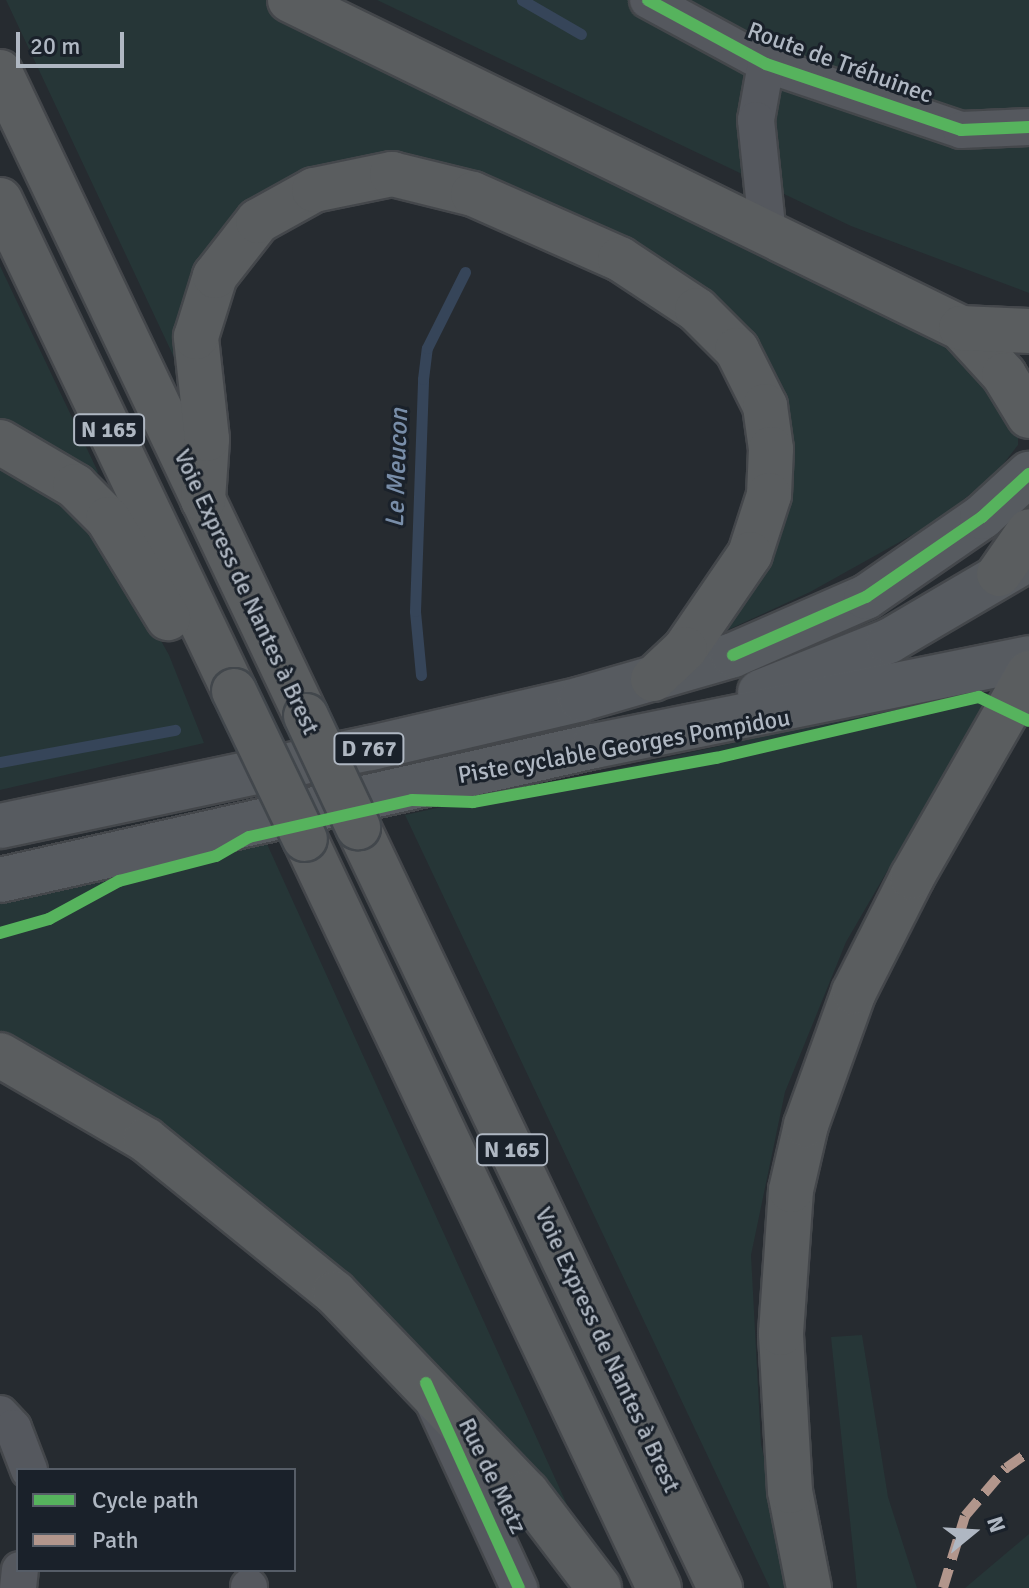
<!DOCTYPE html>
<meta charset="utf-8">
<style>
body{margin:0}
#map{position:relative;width:1029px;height:1588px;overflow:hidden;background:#262b30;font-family:Signika,sans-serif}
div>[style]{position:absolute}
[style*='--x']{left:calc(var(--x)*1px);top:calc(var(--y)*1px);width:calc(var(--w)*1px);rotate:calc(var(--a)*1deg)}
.green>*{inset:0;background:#263637}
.stream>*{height:11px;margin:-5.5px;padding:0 5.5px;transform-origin:5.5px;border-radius:5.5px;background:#364559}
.roads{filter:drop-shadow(2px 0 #44474b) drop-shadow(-2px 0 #44474b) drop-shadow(0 2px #44474b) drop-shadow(0 -2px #44474b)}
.street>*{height:36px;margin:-18px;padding:0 18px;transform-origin:18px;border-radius:18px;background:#55585e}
.primary>*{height:44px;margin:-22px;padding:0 22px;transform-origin:22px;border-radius:22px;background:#575b60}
.highway>*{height:44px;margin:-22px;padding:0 22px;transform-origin:22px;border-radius:22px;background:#5a5d5f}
.bridges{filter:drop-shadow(2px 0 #42474c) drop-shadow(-2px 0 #42474c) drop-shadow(0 2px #42474c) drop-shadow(0 -2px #42474c)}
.highway-bridge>*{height:44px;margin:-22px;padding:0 22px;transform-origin:22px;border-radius:22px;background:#5a5d5f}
.quiet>*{height:10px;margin-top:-5px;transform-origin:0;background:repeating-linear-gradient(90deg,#b2968c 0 20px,transparent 0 30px)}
.cycleway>*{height:12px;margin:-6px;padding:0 6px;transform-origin:6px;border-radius:6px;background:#56b35d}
span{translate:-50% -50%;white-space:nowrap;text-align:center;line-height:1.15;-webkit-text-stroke:6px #1a212a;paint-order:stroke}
.shield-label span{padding:2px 6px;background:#1a212a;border:2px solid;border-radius:6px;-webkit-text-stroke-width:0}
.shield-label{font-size:22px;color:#afb7c2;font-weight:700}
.street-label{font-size:24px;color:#afb7c2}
.water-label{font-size:26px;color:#798ea9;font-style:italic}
.legend{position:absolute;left:16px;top:1468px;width:280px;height:104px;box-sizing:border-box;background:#1a212a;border:2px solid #565d67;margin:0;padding:10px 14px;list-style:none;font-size:24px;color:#afb7c2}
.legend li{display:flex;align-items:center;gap:16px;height:40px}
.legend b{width:40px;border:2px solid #565d67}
.north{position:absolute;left:933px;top:1492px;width:80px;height:80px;-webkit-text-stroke:6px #1a212a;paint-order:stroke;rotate:72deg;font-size:22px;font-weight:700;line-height:32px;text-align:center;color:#afb7c2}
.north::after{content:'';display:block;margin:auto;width:28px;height:36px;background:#afb7c2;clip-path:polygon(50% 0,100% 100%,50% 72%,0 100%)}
.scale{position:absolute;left:16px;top:32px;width:108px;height:36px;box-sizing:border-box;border:4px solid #afb7c2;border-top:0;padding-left:10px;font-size:24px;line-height:28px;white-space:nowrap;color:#afb7c2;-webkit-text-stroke:6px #1a212a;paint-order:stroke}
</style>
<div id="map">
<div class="green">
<div style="clip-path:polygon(6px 0,266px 0,943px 342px,997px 382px,1018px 416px,1018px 445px,997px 472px,939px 520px,810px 592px,717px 635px,775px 515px,726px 317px,346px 164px,283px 182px,224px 230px,180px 370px)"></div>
<div style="clip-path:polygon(377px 0,1029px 0,1029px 293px,851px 226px)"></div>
<div style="clip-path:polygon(0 266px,98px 472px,69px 511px,122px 571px,169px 655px,204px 743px,0 790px)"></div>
<div style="clip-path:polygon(971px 691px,990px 694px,846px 942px,785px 1092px,751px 1255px,761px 1444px,793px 1588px,770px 1588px,405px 815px)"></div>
<div style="clip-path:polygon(207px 839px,267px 844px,569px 1509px,420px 1353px,281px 1220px,80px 1076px,0 1035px,0 890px)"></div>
<div style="clip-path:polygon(862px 1335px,888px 1497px,917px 1588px,857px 1588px,831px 1337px)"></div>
<div style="clip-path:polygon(1029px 1534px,1029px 1588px,965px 1588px)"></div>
</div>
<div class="stream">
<div style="--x:522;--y:0;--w:68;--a:30"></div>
<div style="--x:421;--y:675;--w:64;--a:-95.4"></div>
<div style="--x:415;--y:611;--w:232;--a:-88"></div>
<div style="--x:423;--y:379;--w:31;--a:-83"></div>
<div style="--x:427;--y:348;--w:85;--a:-63.4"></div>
<div style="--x:0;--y:762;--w:178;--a:-10.4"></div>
</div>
<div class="roads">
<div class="street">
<div style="--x:648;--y:0;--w:134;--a:28.5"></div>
<div style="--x:766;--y:64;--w:206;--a:18.7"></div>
<div style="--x:961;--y:130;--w:68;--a:-2.5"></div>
<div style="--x:766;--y:64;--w:57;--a:100.1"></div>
<div style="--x:756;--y:120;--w:118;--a:84.1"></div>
<div style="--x:434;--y:1403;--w:204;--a:65.3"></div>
<div style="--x:0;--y:1414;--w:19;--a:47"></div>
<div style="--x:13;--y:1428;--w:45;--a:69.1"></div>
<div style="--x:18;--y:1588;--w:18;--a:-84"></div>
<div style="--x:249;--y:1588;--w:1;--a:-90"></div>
</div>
<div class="primary">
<div style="--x:760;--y:692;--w:139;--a:-21.6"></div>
<div style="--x:889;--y:641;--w:162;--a:-30.4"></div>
<div style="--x:0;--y:826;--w:379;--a:-11.9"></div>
<div style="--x:371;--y:748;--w:216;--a:-13.1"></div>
<div style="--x:581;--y:699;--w:158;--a:-16.1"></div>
<div style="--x:733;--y:655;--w:145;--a:-23.6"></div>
<div style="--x:866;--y:597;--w:141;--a:-34.6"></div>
<div style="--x:982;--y:517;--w:64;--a:-42.5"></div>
<div style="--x:0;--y:880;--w:609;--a:-12.71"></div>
<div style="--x:594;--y:746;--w:444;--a:-11.4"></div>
</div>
<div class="highway">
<div style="--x:290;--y:0;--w:747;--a:26.05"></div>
<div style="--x:961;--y:328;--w:64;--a:47.5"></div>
<div style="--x:1004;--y:375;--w:48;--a:58.6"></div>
<div style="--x:0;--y:72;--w:713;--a:64.59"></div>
<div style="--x:0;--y:200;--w:544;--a:64.52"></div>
<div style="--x:961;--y:328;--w:68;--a:2.5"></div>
<div style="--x:0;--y:442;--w:87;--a:30.4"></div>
<div style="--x:75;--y:486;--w:47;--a:45"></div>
<div style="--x:108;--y:519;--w:116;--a:58.8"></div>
<div style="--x:203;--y:500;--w:61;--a:-86.2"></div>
<div style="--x:207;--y:439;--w:103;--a:-96.2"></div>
<div style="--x:196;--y:337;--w:64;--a:-72.7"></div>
<div style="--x:215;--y:276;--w:70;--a:-52"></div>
<div style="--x:258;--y:221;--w:64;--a:-29"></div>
<div style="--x:314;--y:190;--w:80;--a:-11.6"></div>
<div style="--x:392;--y:174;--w:83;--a:13.9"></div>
<div style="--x:473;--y:194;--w:161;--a:23.9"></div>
<div style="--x:620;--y:259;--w:92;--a:33.5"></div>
<div style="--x:697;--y:310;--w:57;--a:45"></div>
<div style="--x:737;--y:350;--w:63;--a:63.4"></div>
<div style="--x:765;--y:406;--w:43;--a:82.1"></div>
<div style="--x:771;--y:449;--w:46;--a:92.5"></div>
<div style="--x:769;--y:495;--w:62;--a:107.9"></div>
<div style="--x:750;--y:554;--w:115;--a:124.4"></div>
<div style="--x:685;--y:649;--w:44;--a:136.8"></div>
<div style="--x:999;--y:574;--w:52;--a:-55.1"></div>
<div style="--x:358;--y:827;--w:843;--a:64.56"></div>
<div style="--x:305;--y:839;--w:828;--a:64.7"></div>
<div style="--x:0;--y:1055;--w:169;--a:30.2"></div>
<div style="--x:146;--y:1140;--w:243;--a:39"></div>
<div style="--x:335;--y:1293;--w:277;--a:46.2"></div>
<div style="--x:527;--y:1493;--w:119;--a:52.8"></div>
<div style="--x:809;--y:1588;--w:99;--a:-101.1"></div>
<div style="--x:790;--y:1491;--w:158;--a:-93.3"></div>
<div style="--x:781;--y:1333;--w:143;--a:-86"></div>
<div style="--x:791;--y:1190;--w:67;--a:-77"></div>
<div style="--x:806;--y:1125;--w:141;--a:-70.2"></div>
<div style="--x:854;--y:992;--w:129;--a:-63.2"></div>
<div style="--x:912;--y:877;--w:235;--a:-60.2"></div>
</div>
</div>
<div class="bridges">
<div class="highway-bridge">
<div style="--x:234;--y:691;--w:164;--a:64.4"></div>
<div style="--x:306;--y:716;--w:123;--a:64.9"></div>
</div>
</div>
<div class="quiet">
<div style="--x:943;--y:1588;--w:75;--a:-73"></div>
<div style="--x:965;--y:1516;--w:63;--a:-49.5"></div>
<div style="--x:1006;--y:1468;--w:28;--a:-35"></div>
</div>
<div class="cycleway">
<div style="--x:648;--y:0;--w:134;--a:28.5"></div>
<div style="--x:766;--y:64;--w:206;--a:18.7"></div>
<div style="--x:961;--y:130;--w:68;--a:-2.5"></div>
<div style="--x:733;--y:655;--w:145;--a:-23.6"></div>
<div style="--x:866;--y:597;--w:141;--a:-34.6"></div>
<div style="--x:982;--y:517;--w:64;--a:-42.5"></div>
<div style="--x:0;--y:933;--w:51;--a:-15.9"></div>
<div style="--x:49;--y:919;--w:80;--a:-28.5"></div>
<div style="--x:119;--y:881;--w:100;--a:-14.5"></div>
<div style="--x:216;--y:856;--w:38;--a:-30"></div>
<div style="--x:249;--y:837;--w:167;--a:-12.8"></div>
<div style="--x:412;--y:800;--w:61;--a:1.9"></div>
<div style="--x:473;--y:802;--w:247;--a:-10.3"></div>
<div style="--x:716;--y:758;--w:270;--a:-13.1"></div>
<div style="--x:979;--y:697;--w:55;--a:25.6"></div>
<div style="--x:426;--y:1383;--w:225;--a:65.6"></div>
</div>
<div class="shield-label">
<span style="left:109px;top:430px">N 165</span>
<span style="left:369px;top:749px">D 767</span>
<span style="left:512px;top:1150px">N 165</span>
</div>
<div class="street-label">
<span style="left:840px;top:63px;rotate:20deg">Route de Tréhuinec</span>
<span style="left:246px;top:592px;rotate:65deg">Voie Express de Nantes à Brest</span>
<span style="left:624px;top:747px;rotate:-10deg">Piste cyclable Georges Pompidou</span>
<span style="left:607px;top:1350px;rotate:65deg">Voie Express de Nantes à Brest</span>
<span style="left:492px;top:1476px;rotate:64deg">Rue de Metz</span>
</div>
<div class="water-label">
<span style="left:398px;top:468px;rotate:-88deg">Le Meucon</span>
</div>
<ul class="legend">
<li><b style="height:10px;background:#56b35d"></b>Cycle path</li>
<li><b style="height:10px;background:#b2968c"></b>Path</li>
</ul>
<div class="north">N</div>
<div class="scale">20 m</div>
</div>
